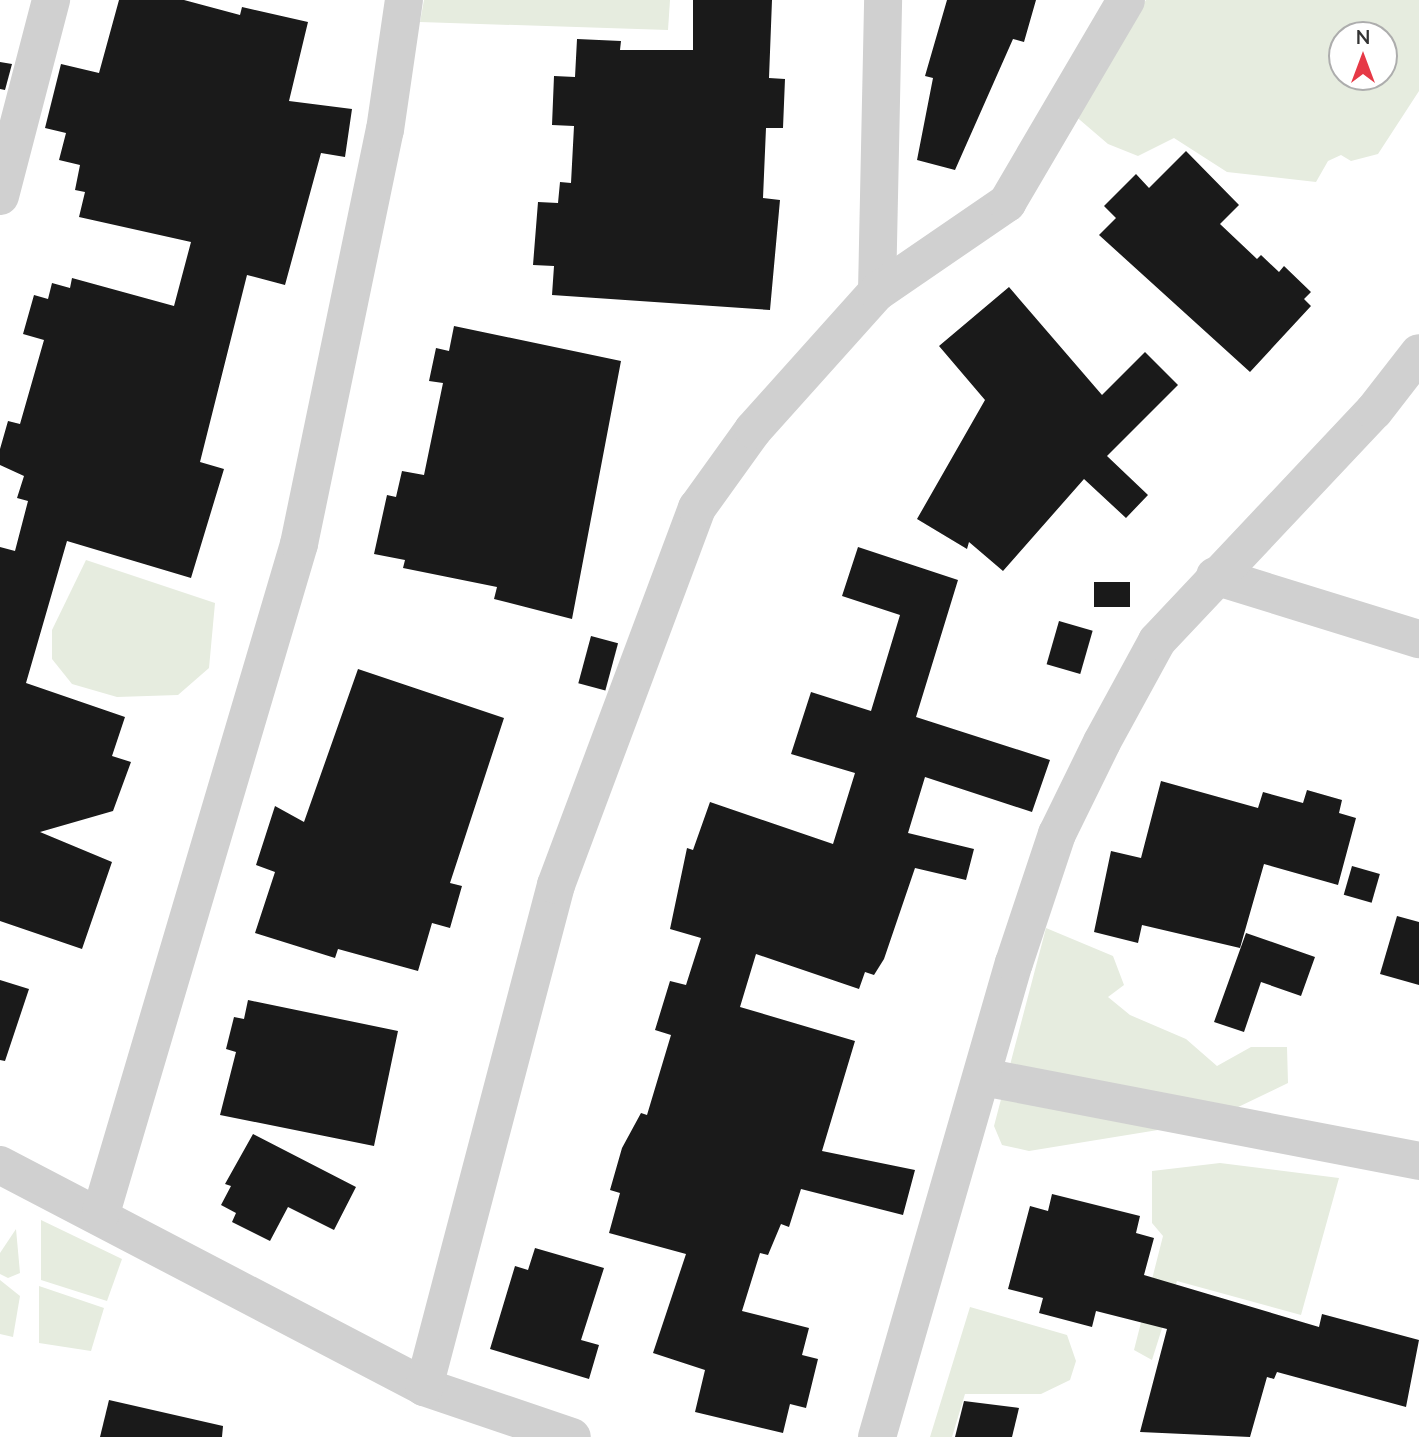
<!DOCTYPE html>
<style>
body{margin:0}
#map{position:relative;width:1419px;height:1437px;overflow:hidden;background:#fff;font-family:Lato,sans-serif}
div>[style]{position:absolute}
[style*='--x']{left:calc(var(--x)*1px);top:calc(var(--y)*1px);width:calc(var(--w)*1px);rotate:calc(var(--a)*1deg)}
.green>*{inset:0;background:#e6ecdf}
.building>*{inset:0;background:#1a1a1a;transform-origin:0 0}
.street>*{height:38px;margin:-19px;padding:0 19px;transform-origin:19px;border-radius:19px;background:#d0d0d0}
span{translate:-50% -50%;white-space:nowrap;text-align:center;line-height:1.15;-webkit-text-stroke:7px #fff;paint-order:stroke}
.north{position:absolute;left:1328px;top:21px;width:70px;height:70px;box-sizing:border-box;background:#fff;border:2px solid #adadad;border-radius:50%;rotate:0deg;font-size:19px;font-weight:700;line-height:28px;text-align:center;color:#333}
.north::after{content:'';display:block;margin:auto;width:24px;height:32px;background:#e63946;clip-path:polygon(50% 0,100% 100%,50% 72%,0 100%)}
</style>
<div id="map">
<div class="green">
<div style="clip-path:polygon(424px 0,670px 0,668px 30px,420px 22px)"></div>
<div style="clip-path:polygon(evenodd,1146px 0,1419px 0,1419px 91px,1378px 154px,1351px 161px,1341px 155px,1328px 161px,1316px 182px,1227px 172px,1174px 138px,1138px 156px,1108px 144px,1073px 114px,1146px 0,1342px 35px,1384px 35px,1384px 77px,1342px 77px,1342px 35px)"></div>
<div style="clip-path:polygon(86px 560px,215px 603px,209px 668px,178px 695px,117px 697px,72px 684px,52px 659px,52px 630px)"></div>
<div style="clip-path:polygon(1046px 928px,1113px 956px,1124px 985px,1108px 997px,1130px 1015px,1186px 1039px,1217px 1066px,1251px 1047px,1287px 1047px,1288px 1083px,1207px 1122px,1029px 1151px,1002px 1145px,994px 1126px)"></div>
<div style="clip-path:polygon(1220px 1163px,1339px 1178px,1301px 1315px,1177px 1281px,1152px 1360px,1134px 1350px,1163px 1236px,1152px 1223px,1152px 1171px)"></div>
<div style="clip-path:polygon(41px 1220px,122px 1259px,107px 1301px,41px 1280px)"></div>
<div style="clip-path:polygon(16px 1229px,20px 1273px,8px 1278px,0 1274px,0 1253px)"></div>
<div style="clip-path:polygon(0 1280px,20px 1296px,13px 1337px,0 1334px)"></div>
<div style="clip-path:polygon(39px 1286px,104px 1308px,91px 1351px,39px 1343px)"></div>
<div style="clip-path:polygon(970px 1307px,1067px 1335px,1076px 1361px,1070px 1380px,1041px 1394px,965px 1394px,952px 1437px,930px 1437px)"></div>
</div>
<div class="building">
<div style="clip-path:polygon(119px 0,184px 0,240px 15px,242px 7px,308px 22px,289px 101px,352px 109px,345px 157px,321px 153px,285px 285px,247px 275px,200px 462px,224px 469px,191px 578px,67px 541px,26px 683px,125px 717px,112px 756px,131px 762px,113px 811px,40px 832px,112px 862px,82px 949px,0 921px,0 547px,15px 551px,28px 501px,17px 498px,24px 476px,0 465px,0 449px,8px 421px,20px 424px,44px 340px,23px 334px,34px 295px,48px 299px,52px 283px,70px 288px,72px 278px,174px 306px,191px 242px,79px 217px,85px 192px,75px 190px,80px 165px,59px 160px,66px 133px,45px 128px,61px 64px,99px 73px)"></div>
<div style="clip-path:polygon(693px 0,772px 0,769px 78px,785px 79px,783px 128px,766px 128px,763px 198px,780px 200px,770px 310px,552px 295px,554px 266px,533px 265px,538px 202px,558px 203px,560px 182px,571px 183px,574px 126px,552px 125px,554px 76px,575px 77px,577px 39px,621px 41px,620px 50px,693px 50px)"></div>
<div style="clip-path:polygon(947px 0,1036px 0,1024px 42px,1013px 39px,955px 170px,917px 160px,933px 78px,925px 76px)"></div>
<div style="clip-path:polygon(0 62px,12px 64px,5px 90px,0 89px)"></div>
<div style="clip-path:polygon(1186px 151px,1239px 205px,1220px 224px,1257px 259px,1261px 255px,1279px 272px,1284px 266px,1311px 292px,1304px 299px,1311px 306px,1250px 372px,1099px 235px,1116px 218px,1104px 206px,1136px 174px,1149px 188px)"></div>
<div style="clip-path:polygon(1009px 287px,1102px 395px,1145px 352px,1178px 385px,1107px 456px,1148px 495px,1126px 518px,1084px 479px,1003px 571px,969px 542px,967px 549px,917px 519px,985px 400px,939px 346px)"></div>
<div style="clip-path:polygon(454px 326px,621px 361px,572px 619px,494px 599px,497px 587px,403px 568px,405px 560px,374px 554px,387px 495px,396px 497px,402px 471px,424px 475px,443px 383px,429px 381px,436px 348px,449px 351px)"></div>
<div style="clip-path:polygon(858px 547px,958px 580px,916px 717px,1050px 760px,1032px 812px,925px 777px,908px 833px,974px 849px,966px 880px,915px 868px,884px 959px,874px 975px,865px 972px,859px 989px,756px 954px,740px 1007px,855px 1041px,822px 1151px,915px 1170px,903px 1215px,801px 1189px,789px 1227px,781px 1224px,768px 1255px,760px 1253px,742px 1311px,809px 1328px,802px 1355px,818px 1359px,806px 1408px,790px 1404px,783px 1433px,695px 1412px,705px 1370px,653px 1353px,686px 1254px,609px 1233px,620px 1193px,610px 1190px,622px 1148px,641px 1113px,647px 1115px,671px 1035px,655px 1030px,670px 981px,686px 985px,701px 938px,670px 929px,687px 848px,693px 850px,710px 802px,833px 844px,855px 773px,791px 754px,811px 692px,871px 711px,900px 615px,842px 596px)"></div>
<div style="left:1094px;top:582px;width:36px;height:25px"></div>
<div style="left:1059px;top:621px;width:35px;height:45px;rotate:16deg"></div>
<div style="left:591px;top:636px;width:28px;height:49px;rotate:15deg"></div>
<div style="clip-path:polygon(358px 669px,504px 718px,450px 883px,462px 886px,450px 928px,432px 923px,418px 971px,338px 949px,335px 958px,255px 933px,275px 872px,256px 865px,275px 806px,304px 822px)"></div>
<div style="clip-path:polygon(1161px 781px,1258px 808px,1263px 792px,1303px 803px,1307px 790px,1342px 800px,1339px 813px,1356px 818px,1338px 885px,1264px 864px,1240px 948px,1142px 925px,1138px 943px,1094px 932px,1111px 851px,1141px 858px)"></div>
<div style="left:1352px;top:866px;width:29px;height:30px;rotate:16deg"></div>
<div style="clip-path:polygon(1397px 916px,1419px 922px,1419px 985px,1380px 974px)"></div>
<div style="clip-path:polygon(1246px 933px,1315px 957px,1301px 996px,1261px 982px,1244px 1032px,1214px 1022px)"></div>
<div style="clip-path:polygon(0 980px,29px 989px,5px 1061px,0 1060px)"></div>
<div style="clip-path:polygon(248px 1000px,398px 1031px,374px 1146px,220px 1115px,236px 1052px,226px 1049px,234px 1017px,244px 1019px)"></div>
<div style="clip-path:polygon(253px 1134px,356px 1187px,334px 1230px,288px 1207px,270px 1241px,232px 1222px,236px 1213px,221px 1205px,231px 1186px,225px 1184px)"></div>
<div style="clip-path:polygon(1052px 1194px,1140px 1216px,1136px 1233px,1154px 1238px,1144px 1275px,1319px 1327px,1322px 1314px,1419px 1340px,1406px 1407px,1277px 1372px,1274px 1379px,1267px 1377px,1250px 1437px,1140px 1432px,1167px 1329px,1096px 1311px,1092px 1327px,1039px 1313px,1043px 1298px,1008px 1289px,1030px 1206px,1048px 1211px)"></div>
<div style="clip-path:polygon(535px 1248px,604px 1268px,581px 1340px,599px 1345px,589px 1379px,490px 1349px,515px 1266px,528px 1270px)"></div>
<div style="clip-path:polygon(109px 1400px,223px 1426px,222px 1437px,100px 1437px)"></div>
<div style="clip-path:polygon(964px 1401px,1019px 1408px,1012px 1437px,955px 1437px)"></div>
</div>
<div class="street">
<div style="--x:0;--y:196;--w:203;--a:-75.4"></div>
<div style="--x:877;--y:292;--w:292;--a:-88.8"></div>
<div style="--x:1215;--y:576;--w:214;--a:17.2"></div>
<div style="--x:983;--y:1077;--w:444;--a:10.9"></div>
<div style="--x:0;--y:1165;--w:479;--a:27.6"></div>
<div style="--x:424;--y:1387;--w:156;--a:18.7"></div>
<div style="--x:101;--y:1213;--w:698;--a:-73.51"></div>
<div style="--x:299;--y:544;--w:423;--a:-78.3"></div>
<div style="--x:385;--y:130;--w:131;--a:-81.7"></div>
<div style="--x:424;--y:1387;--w:519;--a:-75.27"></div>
<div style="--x:556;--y:885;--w:403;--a:-69.5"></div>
<div style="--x:697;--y:508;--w:96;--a:-54.3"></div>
<div style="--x:753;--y:430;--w:186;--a:-48.1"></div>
<div style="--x:877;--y:292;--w:158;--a:-34.4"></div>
<div style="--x:1007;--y:203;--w:235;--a:-59.6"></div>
<div style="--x:877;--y:1437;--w:493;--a:-73.9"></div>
<div style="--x:1014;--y:963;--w:136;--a:-71.6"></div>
<div style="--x:1057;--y:834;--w:102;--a:-63.9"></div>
<div style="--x:1102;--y:742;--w:115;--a:-61.4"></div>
<div style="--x:1157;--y:641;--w:316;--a:-46.7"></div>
<div style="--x:1374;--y:411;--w:73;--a:-52.2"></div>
</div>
<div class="north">N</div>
</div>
